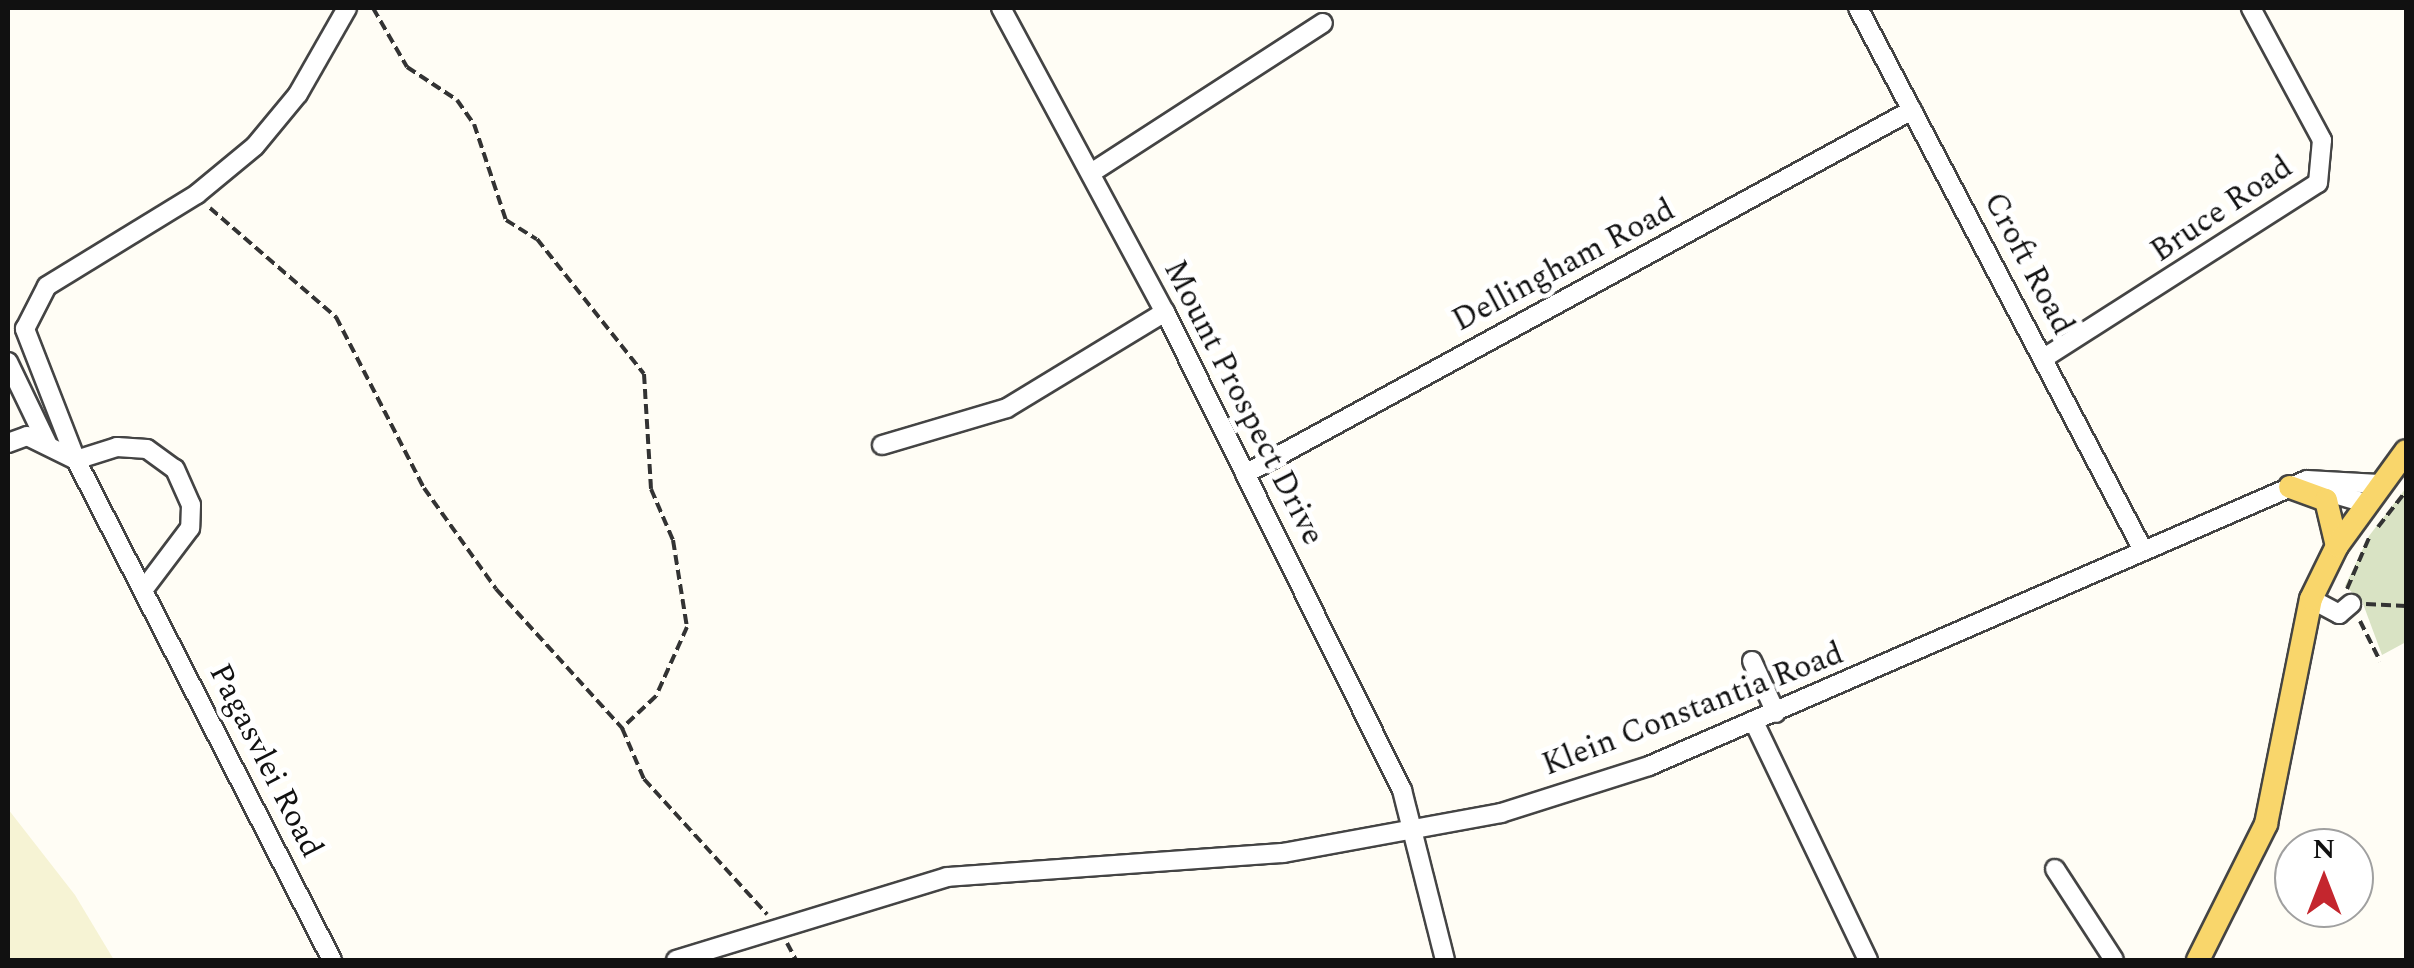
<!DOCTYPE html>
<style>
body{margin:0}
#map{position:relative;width:2414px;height:968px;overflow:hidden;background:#fffdf5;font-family:Spectral,serif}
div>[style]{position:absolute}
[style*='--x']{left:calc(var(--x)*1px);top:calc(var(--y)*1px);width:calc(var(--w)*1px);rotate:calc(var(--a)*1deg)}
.farmland>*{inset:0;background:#f6f3d4}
.cemetery>*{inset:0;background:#d9e3c4}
.path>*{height:4px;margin-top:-2px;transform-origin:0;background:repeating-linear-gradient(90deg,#333 0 10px,transparent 0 15px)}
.roads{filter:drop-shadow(2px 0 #444) drop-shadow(-2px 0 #444) drop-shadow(0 2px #444) drop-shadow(0 -2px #444)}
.minor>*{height:18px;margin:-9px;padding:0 9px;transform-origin:9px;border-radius:9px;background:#fff}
.major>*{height:22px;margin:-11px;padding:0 11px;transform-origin:11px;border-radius:11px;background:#f9d66b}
span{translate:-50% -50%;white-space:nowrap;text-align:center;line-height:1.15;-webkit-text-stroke:10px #fff;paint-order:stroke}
.street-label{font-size:32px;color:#111}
.frame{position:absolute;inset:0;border:10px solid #111;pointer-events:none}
.north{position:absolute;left:2274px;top:828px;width:100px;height:100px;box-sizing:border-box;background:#fff;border:2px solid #a0a0a0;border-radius:50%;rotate:0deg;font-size:28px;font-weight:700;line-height:40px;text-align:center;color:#111}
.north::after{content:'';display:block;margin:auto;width:35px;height:45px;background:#c4262e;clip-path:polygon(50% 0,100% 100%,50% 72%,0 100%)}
</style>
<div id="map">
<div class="farmland">
<div style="clip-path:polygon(8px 809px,75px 895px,114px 960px,8px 960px)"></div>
</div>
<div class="cemetery">
<div style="clip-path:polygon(2406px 488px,2406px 642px,2382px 655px,2362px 601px,2345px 586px,2369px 536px)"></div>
</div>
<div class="path">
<div style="--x:373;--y:8;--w:68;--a:60"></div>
<div style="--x:407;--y:67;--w:60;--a:33.4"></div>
<div style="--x:457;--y:100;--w:29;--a:55"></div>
<div style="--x:474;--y:124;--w:101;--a:71.6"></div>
<div style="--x:506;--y:220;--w:36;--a:32"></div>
<div style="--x:537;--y:239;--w:172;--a:51.6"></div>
<div style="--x:644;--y:374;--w:115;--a:86.5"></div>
<div style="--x:651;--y:489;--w:56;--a:66.7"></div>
<div style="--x:673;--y:540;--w:88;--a:80.9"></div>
<div style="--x:687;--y:627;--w:76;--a:114.2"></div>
<div style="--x:656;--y:696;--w:47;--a:136.7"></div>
<div style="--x:210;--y:208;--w:167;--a:40.9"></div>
<div style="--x:336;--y:317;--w:192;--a:62.8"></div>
<div style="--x:424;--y:488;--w:124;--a:54.5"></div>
<div style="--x:496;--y:589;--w:188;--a:47.8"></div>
<div style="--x:622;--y:728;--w:56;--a:66.7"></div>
<div style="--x:644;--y:779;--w:183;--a:47.7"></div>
<div style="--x:2378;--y:527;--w:46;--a:-52.1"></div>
<div style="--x:2347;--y:589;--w:56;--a:-66.7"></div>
<div style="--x:2366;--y:604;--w:40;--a:2.9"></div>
<div style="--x:2360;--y:621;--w:45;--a:63.4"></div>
<div style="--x:787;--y:943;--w:19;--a:62"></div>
</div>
<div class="roads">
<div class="minor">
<div style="--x:1001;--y:8;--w:345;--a:61.7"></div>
<div style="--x:1165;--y:312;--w:534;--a:63.63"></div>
<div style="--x:1402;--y:790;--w:175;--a:75.8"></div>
<div style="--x:1858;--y:8;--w:612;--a:62.26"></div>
<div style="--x:1091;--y:173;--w:276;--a:-32.9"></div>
<div style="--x:2044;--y:358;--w:325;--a:-32.6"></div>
<div style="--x:2318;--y:183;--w:43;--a:-84.7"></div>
<div style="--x:2322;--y:140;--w:150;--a:-118.3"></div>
<div style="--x:8;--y:362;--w:92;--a:64.3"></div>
<div style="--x:8;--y:443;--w:20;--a:-20"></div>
<div style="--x:27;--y:436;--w:55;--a:26.1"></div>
<div style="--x:76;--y:460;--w:43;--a:-17.6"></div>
<div style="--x:117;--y:447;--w:30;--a:4"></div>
<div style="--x:147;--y:449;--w:34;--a:36"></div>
<div style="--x:175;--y:469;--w:39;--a:66"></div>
<div style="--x:191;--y:505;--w:23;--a:92"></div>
<div style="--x:190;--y:528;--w:76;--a:127"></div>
<div style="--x:882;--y:445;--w:130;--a:-16.5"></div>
<div style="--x:1007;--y:408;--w:185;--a:-31.3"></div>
<div style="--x:1245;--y:474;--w:760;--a:-28.62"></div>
<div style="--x:2311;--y:487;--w:56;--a:16.5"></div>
<div style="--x:2311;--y:599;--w:32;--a:28"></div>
<div style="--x:2339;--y:614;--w:16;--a:-40"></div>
<div style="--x:1752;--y:661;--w:57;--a:65.2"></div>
<div style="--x:1754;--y:722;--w:264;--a:64.4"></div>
<div style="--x:2055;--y:869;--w:108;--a:57"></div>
<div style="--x:332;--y:960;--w:562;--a:-117.11"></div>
<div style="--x:76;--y:460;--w:141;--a:-111.3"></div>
<div style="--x:25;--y:329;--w:48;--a:-62.9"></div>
<div style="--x:47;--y:286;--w:176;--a:-31.5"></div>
<div style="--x:197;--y:194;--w:75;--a:-39.6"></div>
<div style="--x:255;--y:146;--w:67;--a:-50.4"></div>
<div style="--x:298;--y:94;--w:99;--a:-60.3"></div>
<div style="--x:676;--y:960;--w:283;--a:-17"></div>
<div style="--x:947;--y:877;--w:337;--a:-4.1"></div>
<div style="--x:1283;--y:853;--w:222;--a:-10.4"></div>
<div style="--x:1501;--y:813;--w:155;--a:-17.6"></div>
<div style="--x:1649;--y:766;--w:717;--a:-23.49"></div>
<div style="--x:2307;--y:480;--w:72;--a:3.2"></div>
</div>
<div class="major">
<div style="--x:2290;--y:487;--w:38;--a:20"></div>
<div style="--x:2326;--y:500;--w:47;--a:76.6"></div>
<div style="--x:2198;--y:960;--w:152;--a:-63.4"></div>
<div style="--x:2266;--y:824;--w:229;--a:-78.7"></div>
<div style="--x:2311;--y:599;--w:59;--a:-63.9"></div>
<div style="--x:2337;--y:546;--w:117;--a:-54"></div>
</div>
</div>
<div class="street-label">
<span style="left:2222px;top:210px;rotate:-34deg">Bruce Road</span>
<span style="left:2028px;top:264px;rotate:62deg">Croft Road</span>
<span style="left:1564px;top:266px;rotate:-28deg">Dellingham Road</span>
<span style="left:1243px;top:403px;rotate:63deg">Mount Prospect Drive</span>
<span style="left:1693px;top:710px;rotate:-21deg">Klein Constantia Road</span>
<span style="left:265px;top:761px;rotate:63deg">Pagasvlei Road</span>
</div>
<div class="frame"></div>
<div class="north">N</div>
</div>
